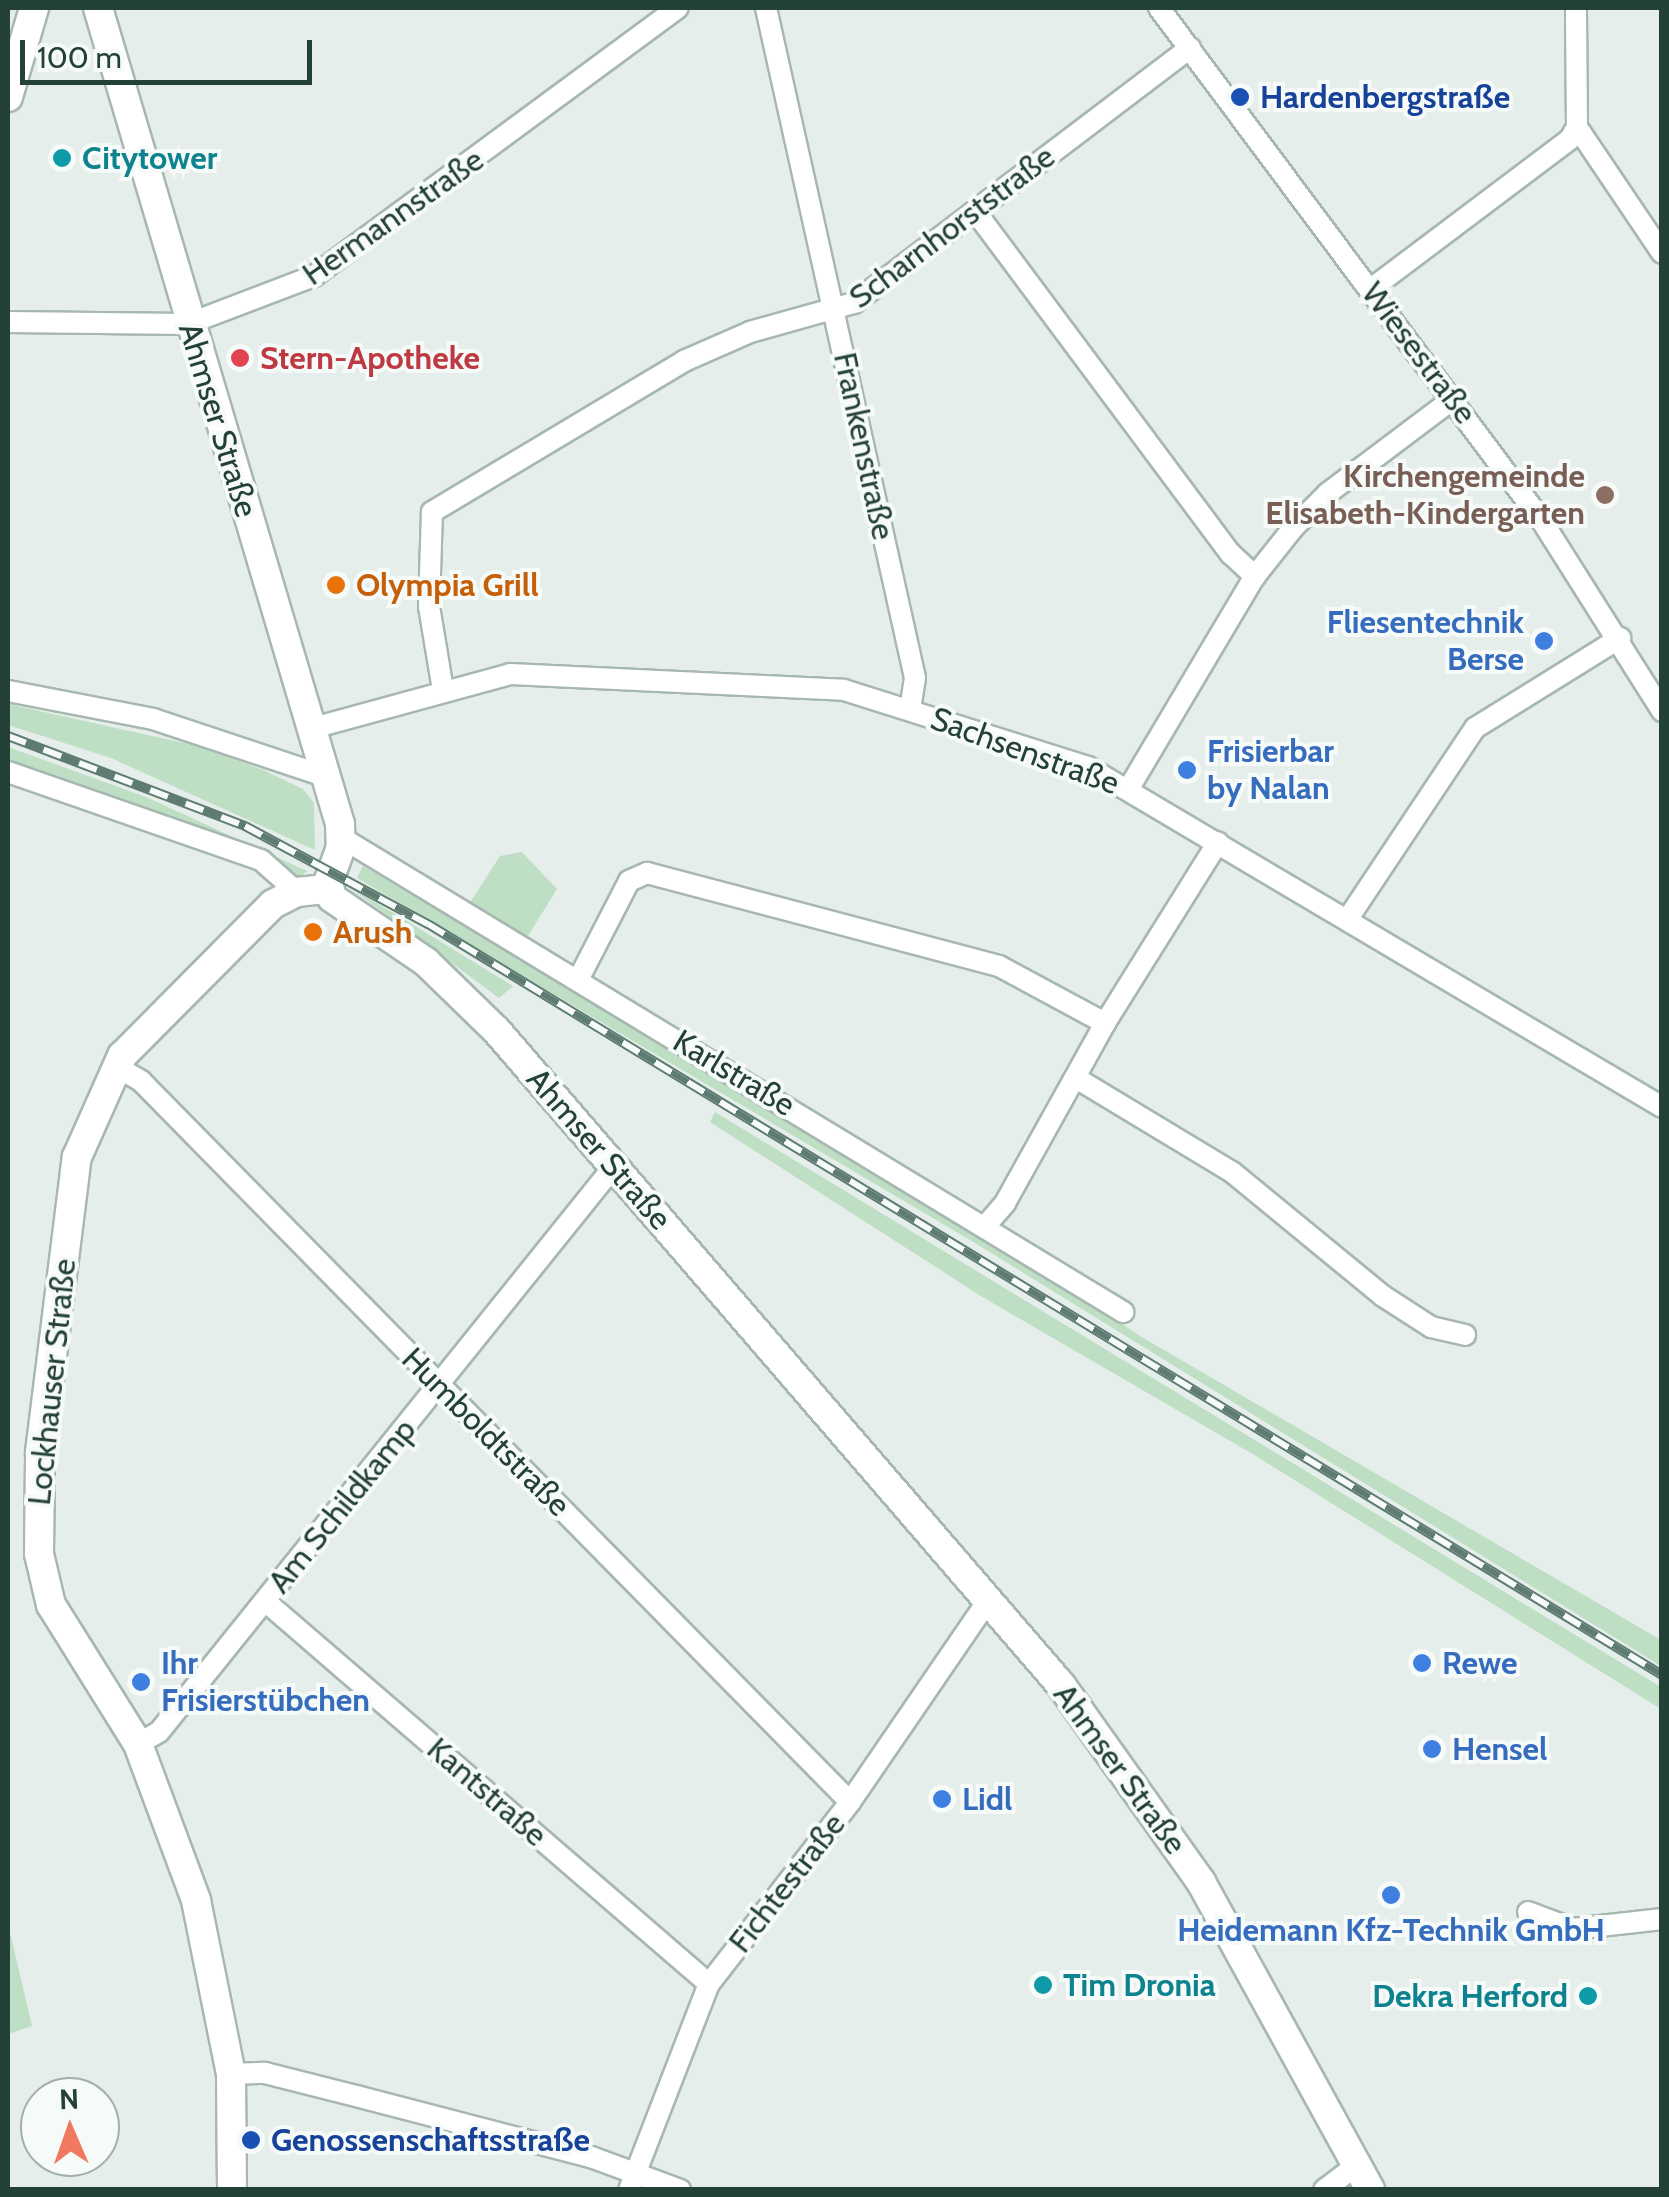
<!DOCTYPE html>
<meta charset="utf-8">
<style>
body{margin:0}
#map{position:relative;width:1669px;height:2197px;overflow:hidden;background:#e5eeea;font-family:Cabin,sans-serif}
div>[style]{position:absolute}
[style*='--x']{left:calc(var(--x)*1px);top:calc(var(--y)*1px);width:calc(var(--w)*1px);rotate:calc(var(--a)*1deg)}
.green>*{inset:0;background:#bfdfc5}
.roads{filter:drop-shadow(2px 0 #a7b7b1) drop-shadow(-2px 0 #a7b7b1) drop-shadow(0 2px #a7b7b1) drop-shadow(0 -2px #a7b7b1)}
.street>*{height:20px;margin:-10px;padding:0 10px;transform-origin:10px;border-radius:10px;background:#fff}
.secondary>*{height:28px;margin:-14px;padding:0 14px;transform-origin:14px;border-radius:14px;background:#fff}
.rail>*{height:10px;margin-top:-5px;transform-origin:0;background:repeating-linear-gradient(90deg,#f6faf8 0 19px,#5f7c72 0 38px);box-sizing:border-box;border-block:2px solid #5f7c72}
.dots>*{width:28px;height:28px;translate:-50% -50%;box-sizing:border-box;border:5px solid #f6faf8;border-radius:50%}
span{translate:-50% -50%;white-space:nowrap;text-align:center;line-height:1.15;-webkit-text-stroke:8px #f6faf8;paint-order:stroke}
.transit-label{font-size:32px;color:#164399;font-weight:700}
.left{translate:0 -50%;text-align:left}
.culture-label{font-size:32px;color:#0d838f;font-weight:700}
.right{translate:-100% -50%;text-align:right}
.street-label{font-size:32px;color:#244137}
.health-label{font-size:32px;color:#be3a42;font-weight:700}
.education-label{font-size:32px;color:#785e54;font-weight:700}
.food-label{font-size:32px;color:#c56008;font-weight:700}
.shop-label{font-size:32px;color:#366cbe;font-weight:700}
.frame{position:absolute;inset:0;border:10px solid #244137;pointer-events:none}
.north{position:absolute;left:20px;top:2077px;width:100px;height:100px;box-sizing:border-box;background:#f6faf8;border:2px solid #a2b0ab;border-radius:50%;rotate:358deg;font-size:28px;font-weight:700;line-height:40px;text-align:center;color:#244137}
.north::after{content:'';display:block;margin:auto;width:35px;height:45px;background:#f17960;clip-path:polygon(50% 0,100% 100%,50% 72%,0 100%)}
.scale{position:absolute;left:20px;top:40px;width:292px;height:45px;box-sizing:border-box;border:5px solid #244137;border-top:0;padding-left:12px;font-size:30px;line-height:35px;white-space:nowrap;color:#244137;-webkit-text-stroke:8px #f6faf8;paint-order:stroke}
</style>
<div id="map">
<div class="green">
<div style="clip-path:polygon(8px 704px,197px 746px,261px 769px,303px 789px,314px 803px,315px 850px,111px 758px,8px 725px)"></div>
<div style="clip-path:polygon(8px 747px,146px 797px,307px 871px,301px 877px,8px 766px)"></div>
<div style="clip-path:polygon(522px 852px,557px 889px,523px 944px,466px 909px,500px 856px)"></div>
<div style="clip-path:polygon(363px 866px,1027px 1260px,1140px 1336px,1661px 1640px,1661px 1666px,970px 1240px,357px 878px)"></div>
<div style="clip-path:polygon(352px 889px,407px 921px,513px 986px,499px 998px)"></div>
<div style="clip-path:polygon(715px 1112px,1661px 1687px,1661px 1709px,1256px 1456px,984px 1298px,710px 1122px)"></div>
<div style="clip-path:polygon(8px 1924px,32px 2026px,8px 2034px)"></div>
</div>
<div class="roads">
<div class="street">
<div style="--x:766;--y:8;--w:686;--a:77.46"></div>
<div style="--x:915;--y:678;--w:31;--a:99"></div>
<div style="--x:1159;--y:8;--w:640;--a:53.26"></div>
<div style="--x:1542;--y:521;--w:225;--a:57.7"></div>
<div style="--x:1577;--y:127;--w:152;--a:56"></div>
<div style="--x:975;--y:211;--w:428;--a:53.3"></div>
<div style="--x:1231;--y:554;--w:33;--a:43"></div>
<div style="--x:1371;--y:289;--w:249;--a:-37"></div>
<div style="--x:1570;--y:139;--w:14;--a:-60"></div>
<div style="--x:1577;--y:127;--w:119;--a:-90.5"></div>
<div style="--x:8;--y:322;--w:180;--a:0.6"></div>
<div style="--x:188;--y:324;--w:135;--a:-20.9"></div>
<div style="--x:314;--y:276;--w:452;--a:-36.4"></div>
<div style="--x:443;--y:690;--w:85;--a:-99.5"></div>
<div style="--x:429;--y:606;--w:94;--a:-88.2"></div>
<div style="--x:432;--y:512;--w:294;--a:-30.9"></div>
<div style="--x:684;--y:361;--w:72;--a:-23.7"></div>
<div style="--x:750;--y:332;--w:108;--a:-15.6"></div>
<div style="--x:854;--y:303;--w:422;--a:-37.2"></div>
<div style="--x:8;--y:691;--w:148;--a:10.9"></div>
<div style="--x:153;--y:719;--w:183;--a:18.4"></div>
<div style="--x:313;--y:728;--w:204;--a:-15.3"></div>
<div style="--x:510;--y:674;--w:334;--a:2.7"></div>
<div style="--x:844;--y:690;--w:256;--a:17.5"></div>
<div style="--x:1088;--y:767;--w:667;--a:30.64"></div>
<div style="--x:8;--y:772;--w:268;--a:19.2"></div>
<div style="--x:261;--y:860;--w:48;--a:41.6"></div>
<div style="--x:1129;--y:788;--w:247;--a:-59.3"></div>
<div style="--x:1255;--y:576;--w:61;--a:-51.6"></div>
<div style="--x:1293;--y:528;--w:49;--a:-45"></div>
<div style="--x:1328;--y:493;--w:158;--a:-37"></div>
<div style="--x:342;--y:838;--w:914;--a:31.25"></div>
<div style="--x:1347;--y:920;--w:231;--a:-56.3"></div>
<div style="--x:1475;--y:728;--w:171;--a:-31.8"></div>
<div style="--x:578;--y:980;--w:111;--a:-62.7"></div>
<div style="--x:629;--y:881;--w:20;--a:-24"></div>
<div style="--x:647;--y:873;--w:364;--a:14.8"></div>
<div style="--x:999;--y:966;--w:120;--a:28.3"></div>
<div style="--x:117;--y:1067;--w:28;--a:30"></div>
<div style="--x:141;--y:1081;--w:1011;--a:45.48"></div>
<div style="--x:1076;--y:1078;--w:182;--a:31.1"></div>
<div style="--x:1232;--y:1172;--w:195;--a:39.4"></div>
<div style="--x:1383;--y:1296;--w:57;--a:32.9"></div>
<div style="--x:1431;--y:1327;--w:35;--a:13"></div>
<div style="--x:987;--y:1224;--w:28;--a:-49"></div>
<div style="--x:1005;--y:1203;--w:206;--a:-60.9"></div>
<div style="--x:1105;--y:1023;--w:213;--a:-58"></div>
<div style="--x:265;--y:1601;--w:586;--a:40.78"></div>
<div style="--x:138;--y:1744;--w:24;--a:-30"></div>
<div style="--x:159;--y:1732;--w:726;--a:-51.2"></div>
<div style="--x:1528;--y:1912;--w:48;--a:20.7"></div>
<div style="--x:1573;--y:1929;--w:90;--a:-6.4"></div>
<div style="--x:231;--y:2074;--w:34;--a:-2"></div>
<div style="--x:265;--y:2073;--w:98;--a:14.2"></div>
<div style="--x:360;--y:2097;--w:239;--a:14.6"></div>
<div style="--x:591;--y:2157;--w:95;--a:20.3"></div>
<div style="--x:629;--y:2190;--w:221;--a:-68.8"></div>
<div style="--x:709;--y:1984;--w:230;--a:-52.2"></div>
<div style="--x:850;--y:1802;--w:246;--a:-55.6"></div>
<div style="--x:1324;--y:2190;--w:41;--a:-37.1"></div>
</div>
<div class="secondary">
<div style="--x:98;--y:8;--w:851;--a:73.48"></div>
<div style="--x:340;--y:824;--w:23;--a:88"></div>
<div style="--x:341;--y:847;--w:37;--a:110"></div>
<div style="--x:328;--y:882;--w:16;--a:76"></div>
<div style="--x:332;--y:898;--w:114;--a:34.2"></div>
<div style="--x:426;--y:962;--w:99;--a:44.2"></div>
<div style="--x:497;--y:1031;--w:864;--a:49.23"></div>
<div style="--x:1061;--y:1685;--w:242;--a:54.6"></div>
<div style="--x:1201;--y:1882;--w:351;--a:61.2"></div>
<div style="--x:8;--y:97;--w:93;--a:-73.7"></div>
<div style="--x:232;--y:2190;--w:116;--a:-90.5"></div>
<div style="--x:231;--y:2074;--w:177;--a:-101.4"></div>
<div style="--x:196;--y:1900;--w:166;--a:-110.4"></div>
<div style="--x:138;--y:1744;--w:164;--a:-122"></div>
<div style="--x:51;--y:1605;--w:52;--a:-103.2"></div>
<div style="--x:39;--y:1554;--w:102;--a:-89.4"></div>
<div style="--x:40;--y:1452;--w:297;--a:-82.9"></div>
<div style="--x:77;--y:1157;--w:111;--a:-66"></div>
<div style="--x:122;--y:1056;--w:214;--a:-45.2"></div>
<div style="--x:273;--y:904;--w:27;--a:-27"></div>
<div style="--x:297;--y:892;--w:30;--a:-6"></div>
</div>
</div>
<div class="rail">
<div style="--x:8;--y:736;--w:254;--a:20.8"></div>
<div style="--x:245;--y:826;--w:208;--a:28.2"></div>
<div style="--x:428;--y:924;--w:1445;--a:31.32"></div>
</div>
<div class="dots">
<div style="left:1240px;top:97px;background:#1a4fb4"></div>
<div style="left:62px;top:158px;background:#0f9aa8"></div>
<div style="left:240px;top:358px;background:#e0444e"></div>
<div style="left:1605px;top:495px;background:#8d6e63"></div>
<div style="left:336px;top:585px;background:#e8710a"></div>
<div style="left:1544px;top:641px;background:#3f7fe0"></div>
<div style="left:1187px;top:770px;background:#3f7fe0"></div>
<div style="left:313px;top:932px;background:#e8710a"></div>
<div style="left:1422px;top:1663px;background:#3f7fe0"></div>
<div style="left:141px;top:1682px;background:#3f7fe0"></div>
<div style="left:1432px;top:1749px;background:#3f7fe0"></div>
<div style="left:942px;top:1799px;background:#3f7fe0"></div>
<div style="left:1391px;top:1895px;background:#3f7fe0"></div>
<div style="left:1043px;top:1985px;background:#0f9aa8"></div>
<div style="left:1588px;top:1996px;background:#0f9aa8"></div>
<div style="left:251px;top:2140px;background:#1a4fb4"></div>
</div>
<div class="transit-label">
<span class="left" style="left:1260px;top:97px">Hardenbergstraße</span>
<span class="left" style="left:271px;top:2140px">Genossenschaftsstraße</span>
</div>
<div class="culture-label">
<span class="left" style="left:82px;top:158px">Citytower</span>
<span class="left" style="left:1063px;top:1985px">Tim Dronia</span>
<span class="right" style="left:1568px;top:1996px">Dekra Herford</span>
</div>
<div class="street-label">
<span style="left:393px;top:217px;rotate:-35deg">Hermannstraße</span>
<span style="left:952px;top:227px;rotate:-37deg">Scharnhorststraße</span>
<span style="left:1419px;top:353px;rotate:53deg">Wiesestraße</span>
<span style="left:218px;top:420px;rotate:73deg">Ahmser Straße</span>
<span style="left:864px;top:446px;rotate:78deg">Frankenstraße</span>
<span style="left:1025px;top:751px;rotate:20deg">Sachsenstraße</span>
<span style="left:734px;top:1073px;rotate:31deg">Karlstraße</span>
<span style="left:599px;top:1149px;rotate:49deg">Ahmser Straße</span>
<span style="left:52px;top:1382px;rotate:-84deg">Lockhauser Straße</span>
<span style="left:486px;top:1432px;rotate:45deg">Humboldtstraße</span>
<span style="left:342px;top:1506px;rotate:-51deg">Am Schildkamp</span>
<span style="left:1120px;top:1769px;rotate:54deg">Ahmser Straße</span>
<span style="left:487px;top:1792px;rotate:41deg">Kantstraße</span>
<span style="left:787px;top:1883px;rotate:-52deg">Fichtestraße</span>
</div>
<div class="health-label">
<span class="left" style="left:260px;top:358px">Stern-Apotheke</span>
</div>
<div class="education-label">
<span class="right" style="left:1585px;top:495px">Kirchengemeinde<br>Elisabeth-Kindergarten</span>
</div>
<div class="food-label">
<span class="left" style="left:356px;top:585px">Olympia Grill</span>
<span class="left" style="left:333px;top:932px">Arush</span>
</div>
<div class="shop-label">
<span class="right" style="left:1524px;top:641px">Fliesentechnik<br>Berse</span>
<span class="left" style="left:1207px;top:770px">Frisierbar<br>by Nalan</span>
<span class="left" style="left:1442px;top:1663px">Rewe</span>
<span class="left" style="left:161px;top:1682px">Ihr<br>Frisierstübchen</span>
<span class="left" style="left:1452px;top:1749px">Hensel</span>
<span class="left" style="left:962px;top:1799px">Lidl</span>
<span style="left:1391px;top:1930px">Heidemann Kfz-Technik GmbH</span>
</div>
<div class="frame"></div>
<div class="north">N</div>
<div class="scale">100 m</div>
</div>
